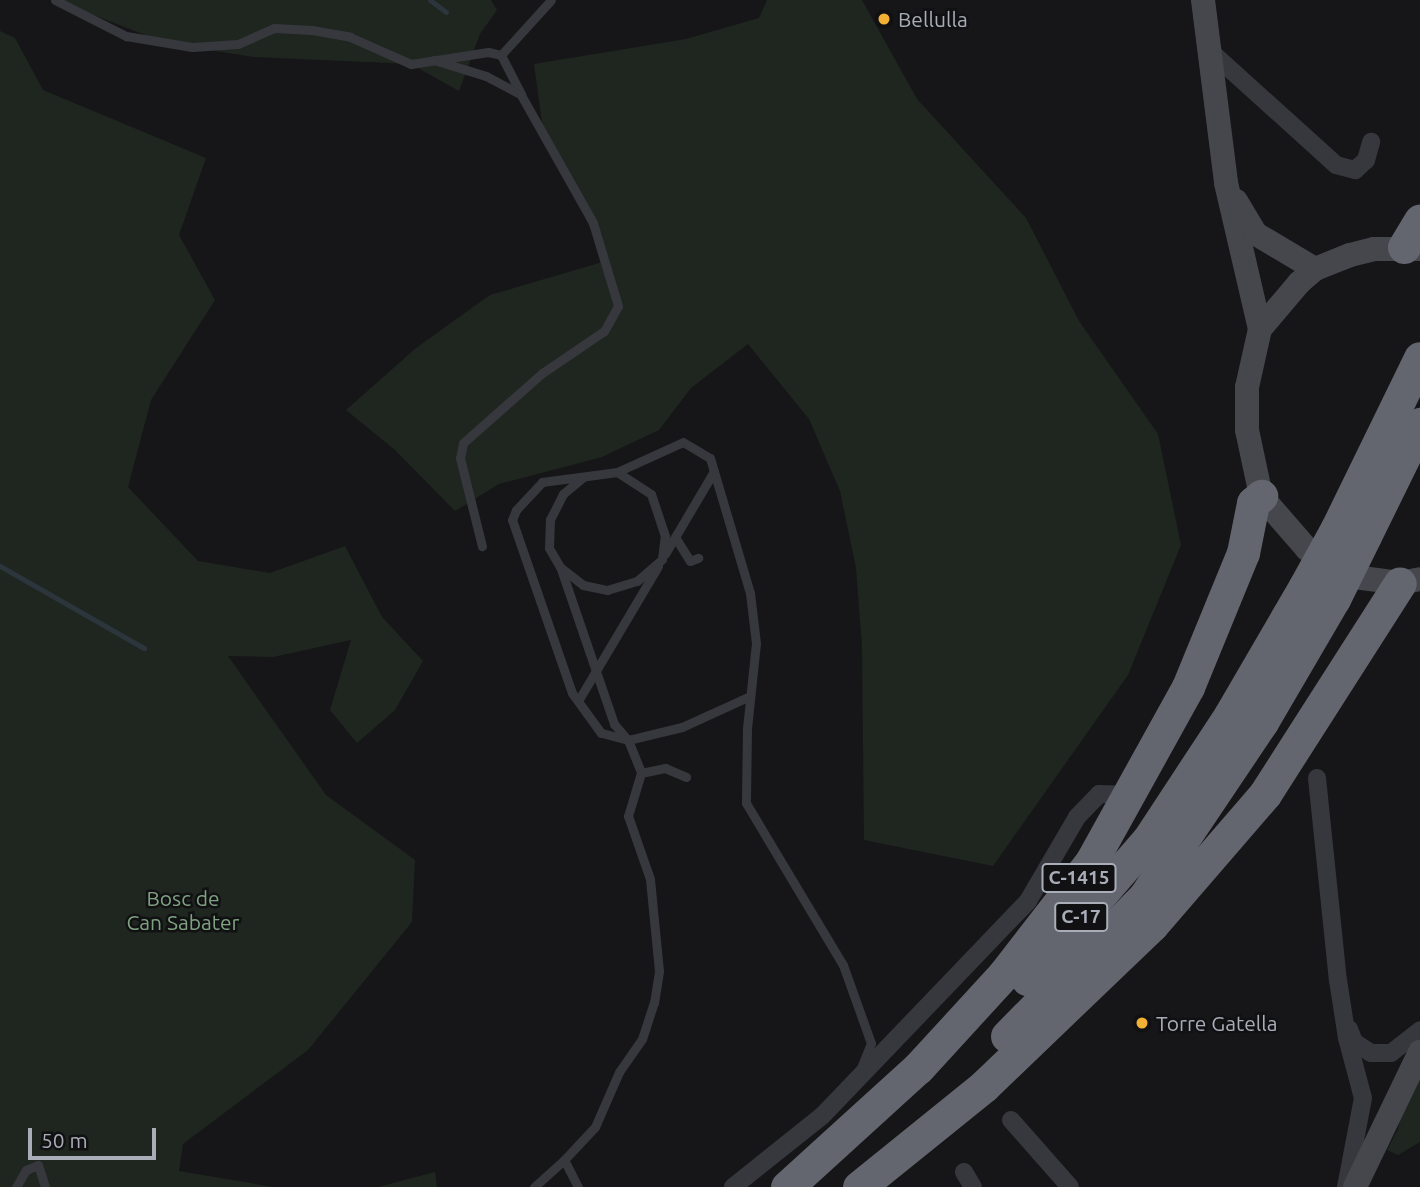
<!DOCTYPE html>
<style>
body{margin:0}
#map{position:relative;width:1420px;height:1187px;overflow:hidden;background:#161618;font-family:Ubuntu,sans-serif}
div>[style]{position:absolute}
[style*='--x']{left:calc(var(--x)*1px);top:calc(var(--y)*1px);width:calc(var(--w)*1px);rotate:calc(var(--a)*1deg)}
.green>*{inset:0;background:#1e261f}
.stream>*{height:5px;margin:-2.5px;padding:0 2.5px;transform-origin:2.5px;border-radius:2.5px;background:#2c353c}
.lane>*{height:9px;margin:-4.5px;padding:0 4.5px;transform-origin:4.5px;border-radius:4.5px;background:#37383d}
.street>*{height:18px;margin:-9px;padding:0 9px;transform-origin:9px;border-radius:9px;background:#37383d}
.secondary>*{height:24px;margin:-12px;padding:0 12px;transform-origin:12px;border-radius:12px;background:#45474d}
.highway>*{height:33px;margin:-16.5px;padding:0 16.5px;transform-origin:16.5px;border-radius:16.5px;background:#63666e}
.highway-bridge>*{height:33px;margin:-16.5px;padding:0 16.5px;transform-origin:16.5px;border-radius:16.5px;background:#63666e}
.dots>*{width:19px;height:19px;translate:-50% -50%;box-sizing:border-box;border:4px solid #111113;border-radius:50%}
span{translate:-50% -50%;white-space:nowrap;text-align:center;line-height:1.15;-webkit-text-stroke:5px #111113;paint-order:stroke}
.shield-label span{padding:2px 5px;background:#111113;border:2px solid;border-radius:5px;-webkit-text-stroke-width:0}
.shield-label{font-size:19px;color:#a8adb8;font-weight:700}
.poi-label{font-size:21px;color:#a8adb8}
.left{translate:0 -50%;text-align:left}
.park-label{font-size:21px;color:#7fa381}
.scale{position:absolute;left:28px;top:1128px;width:128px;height:32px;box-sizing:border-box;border:4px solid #a8adb8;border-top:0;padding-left:9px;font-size:21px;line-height:24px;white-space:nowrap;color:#a8adb8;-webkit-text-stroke:5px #111113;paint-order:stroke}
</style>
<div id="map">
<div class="green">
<div style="clip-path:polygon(55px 0,491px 0,497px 10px,480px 34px,459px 91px,411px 64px,253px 57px,166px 43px)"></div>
<div style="clip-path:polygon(767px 0,862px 0,917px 99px,1026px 218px,1079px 321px,1158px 434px,1181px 545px,1128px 675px,993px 866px,864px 840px,862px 646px,856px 568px,840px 491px,809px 419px,748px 344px,691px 388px,659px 430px,602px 457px,499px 484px,455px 511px,395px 450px,346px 410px,416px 348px,490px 295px,606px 261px,543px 130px,534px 64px,686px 39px,759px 18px)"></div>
<div style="clip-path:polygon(0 31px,15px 38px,43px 90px,206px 158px,179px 235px,215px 300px,151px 400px,128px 487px,198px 561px,270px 573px,345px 546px,382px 617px,423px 661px,395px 710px,357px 743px,330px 710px,351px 640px,273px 657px,228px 656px,326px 795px,415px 860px,412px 922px,308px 1050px,183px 1144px,179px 1171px,273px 1187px,0 1187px)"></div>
<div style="clip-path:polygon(1420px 1074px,1420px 1142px,1398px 1155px,1387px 1150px,1398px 1129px,1405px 1098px)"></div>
<div style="clip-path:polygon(435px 1172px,437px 1187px,378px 1187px)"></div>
</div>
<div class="stream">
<div style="--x:430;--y:0;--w:20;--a:37"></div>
<div style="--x:0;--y:566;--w:166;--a:29.7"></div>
</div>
<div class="lane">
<div style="--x:55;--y:0;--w:80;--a:26.9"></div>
<div style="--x:126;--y:36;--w:67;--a:9.5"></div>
<div style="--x:192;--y:47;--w:46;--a:-3.7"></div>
<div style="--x:238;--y:44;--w:39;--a:-24"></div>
<div style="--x:274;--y:28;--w:38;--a:3"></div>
<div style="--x:312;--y:30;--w:39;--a:10"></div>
<div style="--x:350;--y:37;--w:67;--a:23.9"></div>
<div style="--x:411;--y:64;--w:78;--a:-8.9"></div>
<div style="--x:488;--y:52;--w:13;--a:13"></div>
<div style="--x:501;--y:55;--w:74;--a:-47.7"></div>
<div style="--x:501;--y:55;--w:44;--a:62.9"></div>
<div style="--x:434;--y:60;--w:54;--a:17.1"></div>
<div style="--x:486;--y:76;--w:40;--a:28"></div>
<div style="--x:521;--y:95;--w:147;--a:60.6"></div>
<div style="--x:593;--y:223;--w:87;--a:73.2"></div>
<div style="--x:618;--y:306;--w:29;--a:119"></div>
<div style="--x:604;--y:331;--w:76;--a:145.7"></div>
<div style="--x:541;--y:374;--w:104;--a:138.5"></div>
<div style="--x:463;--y:443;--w:15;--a:101"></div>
<div style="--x:460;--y:458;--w:91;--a:76"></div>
<div style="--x:582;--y:478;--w:25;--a:140"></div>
<div style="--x:563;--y:494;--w:28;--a:117"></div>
<div style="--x:550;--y:519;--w:29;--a:92"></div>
<div style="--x:549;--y:548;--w:22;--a:60"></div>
<div style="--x:560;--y:567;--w:29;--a:38"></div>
<div style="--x:583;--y:585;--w:25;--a:12"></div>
<div style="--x:607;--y:590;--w:31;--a:-17"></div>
<div style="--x:637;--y:581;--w:33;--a:-41"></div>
<div style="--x:662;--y:559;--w:23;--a:-83"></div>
<div style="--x:665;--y:536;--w:44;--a:-108.4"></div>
<div style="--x:651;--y:494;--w:40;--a:-147.1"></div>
<div style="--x:675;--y:537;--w:28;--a:58"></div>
<div style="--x:690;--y:561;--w:9;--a:-21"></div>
<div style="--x:665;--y:554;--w:96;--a:-59.4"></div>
<div style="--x:561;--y:569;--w:164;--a:71.1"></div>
<div style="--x:614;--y:724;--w:21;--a:49"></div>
<div style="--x:628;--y:740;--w:35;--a:68"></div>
<div style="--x:641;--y:773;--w:25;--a:-12"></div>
<div style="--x:665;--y:768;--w:23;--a:23"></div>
<div style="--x:750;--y:696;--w:75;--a:155.5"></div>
<div style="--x:682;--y:727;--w:56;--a:166.5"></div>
<div style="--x:628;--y:740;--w:28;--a:-165"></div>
<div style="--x:601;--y:733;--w:49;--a:-125.9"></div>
<div style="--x:572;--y:693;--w:183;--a:-109.1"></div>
<div style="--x:512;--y:520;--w:11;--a:-68"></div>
<div style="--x:516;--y:510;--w:38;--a:-47"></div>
<div style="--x:542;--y:482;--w:76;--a:-7.6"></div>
<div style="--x:617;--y:472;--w:72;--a:-24.4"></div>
<div style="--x:683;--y:442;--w:31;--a:31"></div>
<div style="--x:710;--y:458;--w:141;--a:73.5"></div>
<div style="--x:750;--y:593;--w:50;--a:83.2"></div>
<div style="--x:756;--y:643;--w:85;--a:96"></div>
<div style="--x:747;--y:728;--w:75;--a:90.8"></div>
<div style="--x:746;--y:803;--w:189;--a:59.1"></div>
<div style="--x:843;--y:965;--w:83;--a:70.3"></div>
<div style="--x:871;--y:1043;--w:27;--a:112"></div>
<div style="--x:578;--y:701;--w:157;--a:-59.3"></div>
<div style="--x:16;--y:1187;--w:20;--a:-60"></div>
<div style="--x:26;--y:1170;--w:13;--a:-23"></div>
<div style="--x:38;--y:1165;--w:23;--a:72"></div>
<div style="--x:534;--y:1187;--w:40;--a:-42"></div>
<div style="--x:578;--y:1187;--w:30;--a:-117"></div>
<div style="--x:564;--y:1160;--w:45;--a:-46.8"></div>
<div style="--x:595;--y:1127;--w:60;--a:-66.4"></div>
<div style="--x:619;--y:1072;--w:40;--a:-55.1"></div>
<div style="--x:642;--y:1039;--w:38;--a:-72"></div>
<div style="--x:654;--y:1003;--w:32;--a:-81"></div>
<div style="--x:659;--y:971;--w:92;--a:-95.6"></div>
<div style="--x:650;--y:879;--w:67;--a:-109.2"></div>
<div style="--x:628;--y:816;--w:45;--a:-73.2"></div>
</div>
<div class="street">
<div style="--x:1210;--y:51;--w:170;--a:42.1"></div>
<div style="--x:1336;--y:165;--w:20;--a:15"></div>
<div style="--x:1355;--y:170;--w:15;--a:-42"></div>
<div style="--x:1366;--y:160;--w:19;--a:-74"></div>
<div style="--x:1317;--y:778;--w:203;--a:84.1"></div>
<div style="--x:1338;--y:980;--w:59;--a:81.2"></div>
<div style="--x:1347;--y:1038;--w:62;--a:75.1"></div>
<div style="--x:1363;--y:1098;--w:91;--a:100.8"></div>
<div style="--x:1349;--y:1029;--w:14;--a:69"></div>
<div style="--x:1354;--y:1042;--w:20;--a:33"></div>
<div style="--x:1371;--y:1053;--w:20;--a:0"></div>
<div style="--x:1391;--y:1053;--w:37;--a:-38"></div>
<div style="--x:1011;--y:1120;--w:89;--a:48.6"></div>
<div style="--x:964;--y:1172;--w:17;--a:59"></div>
<div style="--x:733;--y:1187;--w:114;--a:-38.6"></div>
<div style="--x:822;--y:1116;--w:298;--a:-46.2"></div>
<div style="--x:1028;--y:901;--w:97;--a:-59.7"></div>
<div style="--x:1077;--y:817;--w:32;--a:-46"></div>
<div style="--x:1099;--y:794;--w:30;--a:2"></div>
</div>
<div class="secondary">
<div style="--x:1203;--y:0;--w:184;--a:82.8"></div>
<div style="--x:1226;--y:183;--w:150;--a:76.9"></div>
<div style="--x:1236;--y:201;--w:39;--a:59"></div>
<div style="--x:1256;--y:234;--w:69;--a:30.7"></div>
<div style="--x:1420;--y:249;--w:46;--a:180"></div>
<div style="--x:1374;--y:249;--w:25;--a:166"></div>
<div style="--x:1350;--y:255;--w:38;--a:158"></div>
<div style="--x:1315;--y:269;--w:21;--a:139"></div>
<div style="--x:1299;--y:283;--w:60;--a:130.3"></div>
<div style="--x:1260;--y:329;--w:59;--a:102.6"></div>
<div style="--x:1247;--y:387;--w:43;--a:90"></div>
<div style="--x:1247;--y:430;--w:67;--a:78"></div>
<div style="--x:1261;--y:496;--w:70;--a:49"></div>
<div style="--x:1307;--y:549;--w:55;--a:30.8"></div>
<div style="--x:1354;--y:577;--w:46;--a:7.4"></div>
<div style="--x:1400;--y:583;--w:20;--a:-11"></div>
<div style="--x:1355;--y:1187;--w:150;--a:-64.3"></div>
</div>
<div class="highway">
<div style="--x:1404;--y:247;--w:31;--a:-59"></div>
<div style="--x:1337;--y:528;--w:189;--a:-64"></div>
<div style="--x:1365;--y:536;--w:125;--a:-63.8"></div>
<div style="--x:1027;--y:979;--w:184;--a:-49"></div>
<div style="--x:1148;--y:840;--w:149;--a:-56.7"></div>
<div style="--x:1230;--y:715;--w:147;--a:-59.8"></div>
<div style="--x:1007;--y:1036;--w:197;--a:-45.4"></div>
<div style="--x:1145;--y:896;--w:210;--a:-56.1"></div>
<div style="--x:1262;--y:722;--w:143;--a:-59.7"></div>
<div style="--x:787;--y:1187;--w:177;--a:-42.3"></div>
<div style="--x:918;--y:1068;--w:127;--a:-47.5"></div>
<div style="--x:1004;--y:974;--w:142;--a:-52.2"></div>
<div style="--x:1091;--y:862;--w:200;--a:-61"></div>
<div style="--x:1188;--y:687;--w:145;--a:-67.7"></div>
<div style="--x:1243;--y:553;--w:51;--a:-78.7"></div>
<div style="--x:1253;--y:503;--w:11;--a:-41"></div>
<div style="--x:859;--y:1187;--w:161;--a:-38.9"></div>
<div style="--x:984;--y:1086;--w:233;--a:-43.8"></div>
<div style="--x:1152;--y:925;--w:173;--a:-49.2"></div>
<div style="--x:1265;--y:794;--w:250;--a:-57.4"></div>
</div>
<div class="highway-bridge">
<div style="--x:1304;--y:588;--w:68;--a:-61.2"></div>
<div style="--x:1334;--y:599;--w:70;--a:-63.8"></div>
</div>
<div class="dots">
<div style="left:884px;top:19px;background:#f2b134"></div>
<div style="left:1142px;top:1023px;background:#f2b134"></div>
</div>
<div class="shield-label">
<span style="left:1079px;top:878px">C-1415</span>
<span style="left:1081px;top:917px">C-17</span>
</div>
<div class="poi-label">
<span class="left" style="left:898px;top:19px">Bellulla</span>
<span class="left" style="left:1156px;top:1023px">Torre Gatella</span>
</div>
<div class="park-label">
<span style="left:183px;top:910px">Bosc de<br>Can Sabater</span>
</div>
<div class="scale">50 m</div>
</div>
